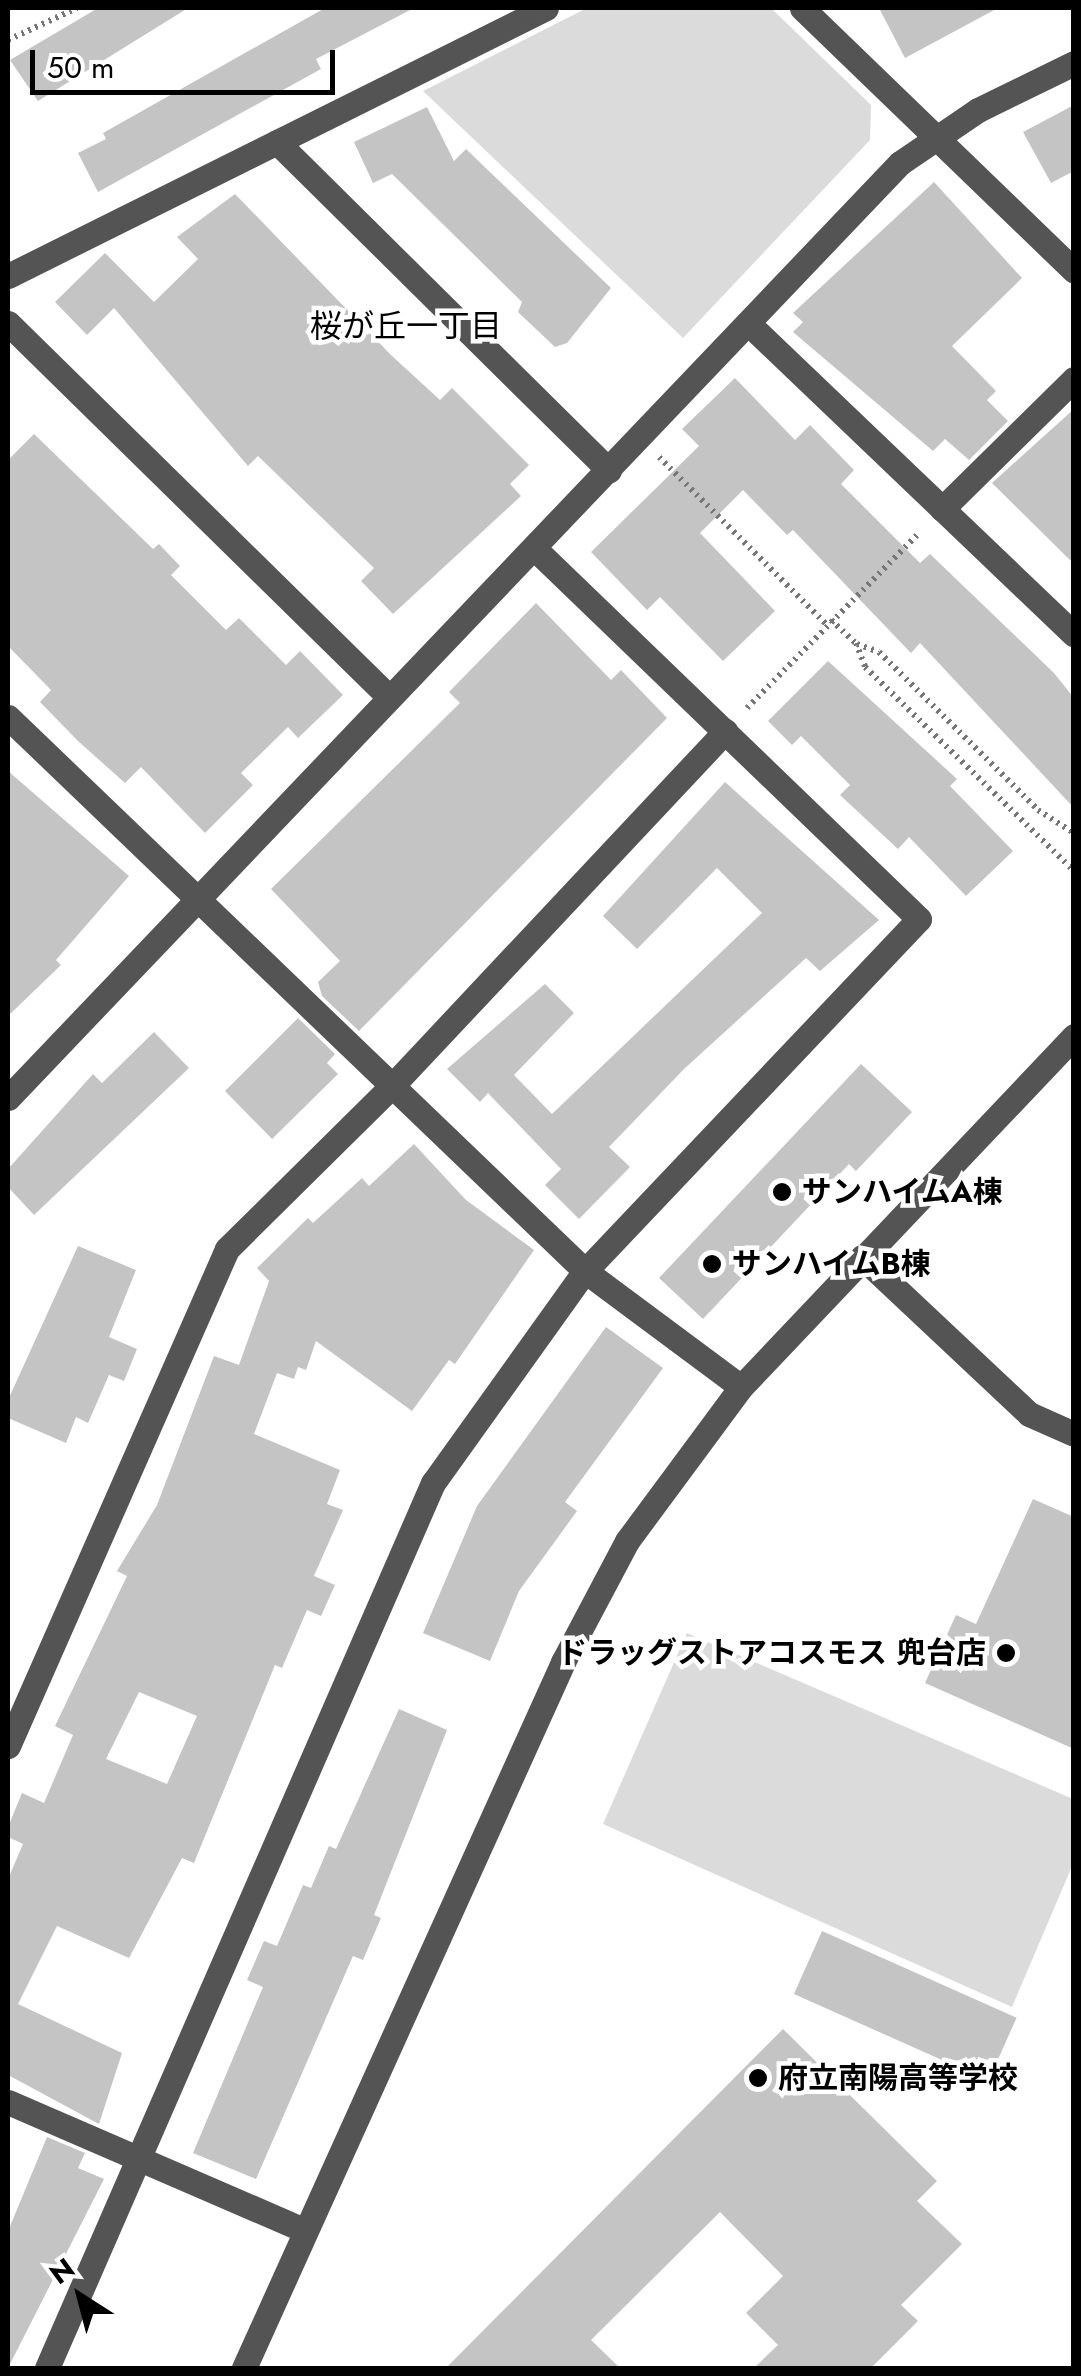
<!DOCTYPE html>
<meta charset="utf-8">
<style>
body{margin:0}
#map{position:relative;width:1081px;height:2376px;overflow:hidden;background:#fff;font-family:Jost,"Noto Sans JP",sans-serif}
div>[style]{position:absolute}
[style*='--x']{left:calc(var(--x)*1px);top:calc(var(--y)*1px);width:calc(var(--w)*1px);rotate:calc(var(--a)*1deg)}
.green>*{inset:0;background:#dbdbdb}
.building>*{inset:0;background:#c4c4c4;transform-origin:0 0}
.path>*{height:6px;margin-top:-3px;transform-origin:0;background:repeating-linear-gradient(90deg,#767676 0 2.5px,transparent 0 7.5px)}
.minor>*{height:25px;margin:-12.5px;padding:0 12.5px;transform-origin:12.5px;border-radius:12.5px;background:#545454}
.dots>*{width:28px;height:28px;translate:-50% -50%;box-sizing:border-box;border:5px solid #fff;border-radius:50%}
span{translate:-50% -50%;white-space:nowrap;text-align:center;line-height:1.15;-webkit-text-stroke:9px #fff;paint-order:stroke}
.poi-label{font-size:30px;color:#000;font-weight:700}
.left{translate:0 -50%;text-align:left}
.right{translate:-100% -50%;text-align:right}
.neighbourhood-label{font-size:32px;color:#000}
.frame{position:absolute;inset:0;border:10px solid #000;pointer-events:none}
.north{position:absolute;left:30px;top:2246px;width:100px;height:100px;-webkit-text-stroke:8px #fff;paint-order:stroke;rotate:324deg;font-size:28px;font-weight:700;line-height:40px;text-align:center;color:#000}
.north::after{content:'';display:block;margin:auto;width:35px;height:45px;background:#000;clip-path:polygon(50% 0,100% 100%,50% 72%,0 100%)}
.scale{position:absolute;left:30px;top:50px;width:305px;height:45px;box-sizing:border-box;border:5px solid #000;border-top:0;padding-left:12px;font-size:30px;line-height:35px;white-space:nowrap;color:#000;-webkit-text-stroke:8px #fff;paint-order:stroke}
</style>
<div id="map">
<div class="green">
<div style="clip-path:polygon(587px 8px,771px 8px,871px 105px,870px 140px,683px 338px,423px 91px)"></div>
<div style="clip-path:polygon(687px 1633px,1073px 1799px,1073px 1864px,1012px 2007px,603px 1824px)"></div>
</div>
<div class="building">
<div style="clip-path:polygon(98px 8px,188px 8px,38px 101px,10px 60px)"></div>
<div style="clip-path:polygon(325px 8px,414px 8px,316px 59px,321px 69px,98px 192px,78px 153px,106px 139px,103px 133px)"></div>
<div style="clip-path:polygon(879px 8px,998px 8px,905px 58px)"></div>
<div style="clip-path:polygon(1074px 105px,1074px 171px,1051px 183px,1023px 132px)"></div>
<div style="clip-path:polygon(427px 107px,454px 161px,466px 149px,611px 288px,567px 343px,555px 347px,518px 312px,522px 302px,392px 174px,373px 183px,354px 142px)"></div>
<div style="clip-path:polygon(934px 182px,1022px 278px,952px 346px,996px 391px,987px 400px,1008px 421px,969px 460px,945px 439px,933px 451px,793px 332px,803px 322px,793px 313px)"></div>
<div style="clip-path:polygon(235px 194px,391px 355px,440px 400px,452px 388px,529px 465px,510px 484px,521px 496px,393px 614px,361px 581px,374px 568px,258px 456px,248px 466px,114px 308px,87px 335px,55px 302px,105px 253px,154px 302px,198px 259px,177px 237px)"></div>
<div style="clip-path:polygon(735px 378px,795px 440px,810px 425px,854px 470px,841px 484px,920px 563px,930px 554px,1054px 673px,1074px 698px,1074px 808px,920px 643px,911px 653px,793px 530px,787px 535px,743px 490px,700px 533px,775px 611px,723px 661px,660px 597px,647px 610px,591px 552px,699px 446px,682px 429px)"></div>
<div style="clip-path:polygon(1074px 409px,1074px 564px,992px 483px)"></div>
<div style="clip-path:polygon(34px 434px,153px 549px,159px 544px,180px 566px,171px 575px,226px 630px,239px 618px,286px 665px,300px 651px,343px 695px,298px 738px,288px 727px,241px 773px,253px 785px,205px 833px,141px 767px,125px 783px,78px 741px,40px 702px,51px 690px,8px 646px,8px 460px)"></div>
<div style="clip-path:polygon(536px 603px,611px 680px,621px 670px,667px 718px,359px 1031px,322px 996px,318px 982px,340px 961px,271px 889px,460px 703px,449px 692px)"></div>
<div style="clip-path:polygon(828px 661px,957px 779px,950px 786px,1013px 851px,966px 896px,909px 837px,898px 849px,840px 795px,850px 785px,801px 736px,792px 745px,768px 721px)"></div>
<div style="clip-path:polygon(8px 771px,129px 876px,56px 960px,61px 965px,8px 1016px)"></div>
<div style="clip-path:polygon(725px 782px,879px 920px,820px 971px,806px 958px,684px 1069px,609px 1147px,630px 1167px,579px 1219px,545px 1185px,561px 1169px,488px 1093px,480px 1102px,447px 1069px,545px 984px,574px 1013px,514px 1075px,552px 1114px,762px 913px,717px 868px,637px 949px,603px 916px)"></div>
<div style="clip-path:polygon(298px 1018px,335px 1054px,327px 1063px,338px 1074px,272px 1139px,225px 1091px)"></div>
<div style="clip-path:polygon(154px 1032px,189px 1068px,34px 1215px,8px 1187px,8px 1169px,93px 1074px,102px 1083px)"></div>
<div style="clip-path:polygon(861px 1064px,912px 1112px,856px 1171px,849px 1164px,703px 1319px,659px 1278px)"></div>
<div style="clip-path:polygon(evenodd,414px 1144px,466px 1200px,534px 1250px,455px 1364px,449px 1360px,412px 1411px,316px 1341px,306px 1370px,298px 1367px,294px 1379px,277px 1373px,254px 1434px,340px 1470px,327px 1504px,343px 1510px,314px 1576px,335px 1585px,321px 1616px,307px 1610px,282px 1668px,275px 1665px,194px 1863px,182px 1858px,129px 1958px,57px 1926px,18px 2004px,122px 2053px,99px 2124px,8px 2075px,8px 1879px,23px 1844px,8px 1837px,8px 1827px,22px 1793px,44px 1803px,73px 1735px,55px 1726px,127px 1576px,117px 1571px,157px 1505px,214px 1356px,239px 1365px,269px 1281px,257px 1268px,308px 1218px,313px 1223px,362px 1178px,369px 1186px,414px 1144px,139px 1692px,197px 1716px,167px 1784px,106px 1759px,139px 1692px)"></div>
<div style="clip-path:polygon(78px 1246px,136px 1270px,109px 1337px,137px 1349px,124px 1381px,109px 1375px,88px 1423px,76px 1417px,66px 1443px,8px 1418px,8px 1400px)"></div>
<div style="clip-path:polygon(606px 1327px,663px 1368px,565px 1502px,577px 1511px,519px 1591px,490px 1661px,423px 1633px,477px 1506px)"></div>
<div style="clip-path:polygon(1033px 1499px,1074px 1517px,1074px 1749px,925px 1683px,956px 1615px,976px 1624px)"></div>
<div style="clip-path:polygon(399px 1709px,447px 1730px,374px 1915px,381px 1918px,363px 1960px,353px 1956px,256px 2179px,193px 2153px,263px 1987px,247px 1980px,264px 1941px,277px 1946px,303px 1885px,311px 1888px,329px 1846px,336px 1849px)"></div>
<div style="left:822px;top:1931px;width:213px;height:69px;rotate:24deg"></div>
<div style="clip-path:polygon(783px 2029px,937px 2181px,917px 2201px,962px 2244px,901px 2305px,918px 2321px,871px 2368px,754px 2368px,778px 2345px,746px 2313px,783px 2276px,720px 2212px,591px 2340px,620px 2368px,446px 2368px)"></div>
<div style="clip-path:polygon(47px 2137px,85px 2153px,78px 2168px,104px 2179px,8px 2368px,8px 2231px)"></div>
</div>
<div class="path">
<div style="--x:8;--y:40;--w:76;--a:-24.9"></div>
<div style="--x:659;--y:457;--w:236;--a:45"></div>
<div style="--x:831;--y:620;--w:34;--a:43"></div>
<div style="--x:856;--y:643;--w:26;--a:69"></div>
<div style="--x:865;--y:667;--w:292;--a:44.3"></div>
<div style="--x:857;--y:644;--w:23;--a:20"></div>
<div style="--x:879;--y:652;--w:224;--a:44.8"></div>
<div style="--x:1038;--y:810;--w:43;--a:32.6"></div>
<div style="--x:747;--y:708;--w:247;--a:-45.5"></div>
</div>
<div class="minor">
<div style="--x:802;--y:8;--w:378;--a:44"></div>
<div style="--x:277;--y:142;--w:467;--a:44.7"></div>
<div style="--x:8;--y:276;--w:601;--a:-26.48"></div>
<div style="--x:8;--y:323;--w:534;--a:44.47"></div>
<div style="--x:750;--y:325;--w:448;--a:43.7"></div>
<div style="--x:942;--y:509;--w:185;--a:-44.6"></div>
<div style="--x:8;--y:717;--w:800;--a:43.83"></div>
<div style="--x:585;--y:1271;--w:194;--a:36.6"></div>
<div style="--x:8;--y:1098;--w:1292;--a:-46.35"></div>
<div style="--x:900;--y:163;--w:94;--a:-34.2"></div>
<div style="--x:978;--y:110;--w:107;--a:-26.1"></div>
<div style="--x:862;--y:1257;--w:229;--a:43.2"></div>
<div style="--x:1029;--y:1414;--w:49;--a:24"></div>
<div style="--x:8;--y:1746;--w:543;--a:-66.22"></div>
<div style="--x:227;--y:1249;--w:232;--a:-44.7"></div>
<div style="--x:392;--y:1086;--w:487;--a:-46.8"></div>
<div style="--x:8;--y:2102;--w:322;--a:23.4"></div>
<div style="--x:47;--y:2368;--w:966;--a:-66.44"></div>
<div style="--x:433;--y:1483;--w:261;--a:-54.4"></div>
<div style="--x:585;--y:1271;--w:485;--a:-46.5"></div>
<div style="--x:919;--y:919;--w:535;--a:-136.06"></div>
<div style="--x:244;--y:2368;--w:775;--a:-65.68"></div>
<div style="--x:563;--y:1662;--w:137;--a:-62.1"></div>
<div style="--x:627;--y:1541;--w:192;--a:-53.5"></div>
<div style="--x:741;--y:1387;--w:484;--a:-46.5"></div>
</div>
<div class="dots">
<div style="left:782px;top:1192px;background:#000"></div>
<div style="left:712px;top:1264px;background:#000"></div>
<div style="left:1006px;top:1653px;background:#000"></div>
<div style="left:758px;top:2078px;background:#000"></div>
</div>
<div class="poi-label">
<span class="left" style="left:802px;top:1192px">サンハイムA棟</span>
<span class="left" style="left:732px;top:1264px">サンハイムB棟</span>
<span class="right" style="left:986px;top:1653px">ドラッグストアコスモス 兜台店</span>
<span class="left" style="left:778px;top:2078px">府立南陽高等学校</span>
</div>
<div class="neighbourhood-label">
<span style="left:406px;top:326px">桜が丘一丁目</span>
</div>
<div class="frame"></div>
<div class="north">N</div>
<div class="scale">50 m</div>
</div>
